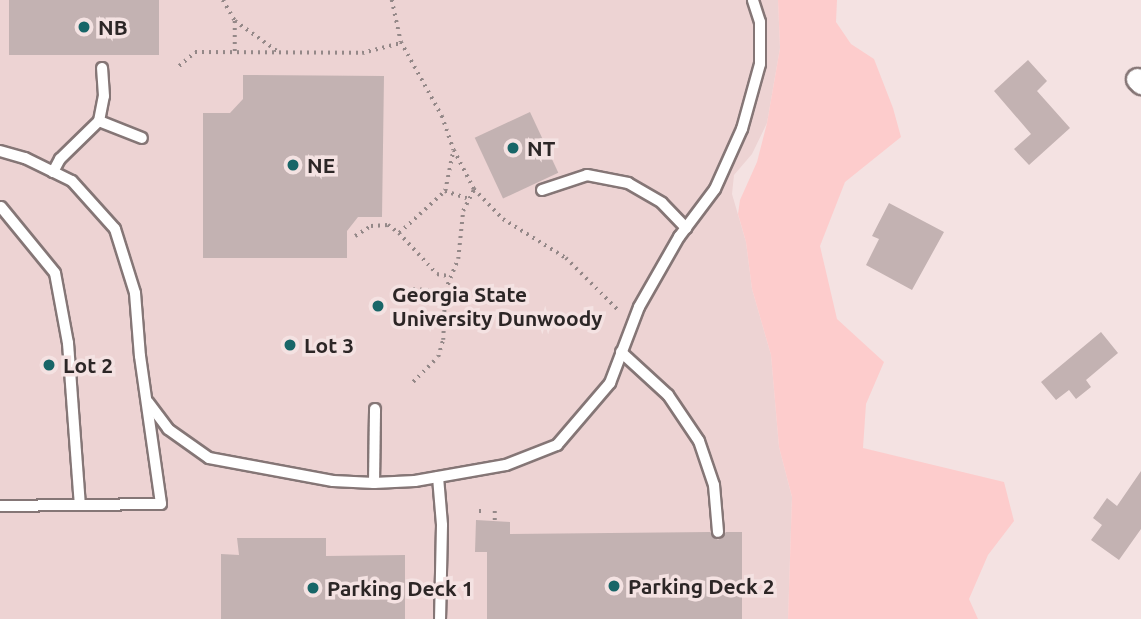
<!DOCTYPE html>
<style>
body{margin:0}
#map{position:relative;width:1141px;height:619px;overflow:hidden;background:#f4e2e2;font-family:Ubuntu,sans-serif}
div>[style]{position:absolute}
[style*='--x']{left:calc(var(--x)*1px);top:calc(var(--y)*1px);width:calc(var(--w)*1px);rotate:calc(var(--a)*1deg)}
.built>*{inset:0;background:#edd3d3}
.green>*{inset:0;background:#fdcccc}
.building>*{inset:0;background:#c3b2b2;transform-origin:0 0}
.path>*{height:3.5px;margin-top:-1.75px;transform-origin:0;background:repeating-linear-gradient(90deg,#948888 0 2px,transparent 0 7px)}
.roads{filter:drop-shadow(2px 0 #857676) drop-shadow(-2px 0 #857676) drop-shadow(0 2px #857676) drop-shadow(0 -2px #857676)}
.lane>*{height:10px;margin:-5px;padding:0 5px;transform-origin:5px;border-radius:5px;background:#fff}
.street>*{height:21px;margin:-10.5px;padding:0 10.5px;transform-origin:10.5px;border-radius:10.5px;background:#fff}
.dots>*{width:19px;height:19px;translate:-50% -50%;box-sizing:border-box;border:4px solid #f4e2e2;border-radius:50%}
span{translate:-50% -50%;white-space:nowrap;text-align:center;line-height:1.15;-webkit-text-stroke:7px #f4e2e2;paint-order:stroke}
.poi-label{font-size:21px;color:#2c2626;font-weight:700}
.left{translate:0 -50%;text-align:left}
</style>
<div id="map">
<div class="built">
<div style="clip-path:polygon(0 0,778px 0,780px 48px,767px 123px,752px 154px,734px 175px,732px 194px,746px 242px,752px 289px,771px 355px,779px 447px,792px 497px,788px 619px,0 619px)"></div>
</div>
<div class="green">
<div style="clip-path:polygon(778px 0,837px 0,836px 22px,851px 44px,874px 59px,893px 108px,901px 137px,845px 182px,820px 246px,837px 319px,884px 362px,866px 404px,863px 448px,1004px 482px,1014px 521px,988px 555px,969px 599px,978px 619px,788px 619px,792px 497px,779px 447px,771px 355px,752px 289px,746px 242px,738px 214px,740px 200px,757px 162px,767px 123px,780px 48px)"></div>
</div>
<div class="building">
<div style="left:9px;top:0;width:150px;height:55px"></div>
<div style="clip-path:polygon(1028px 60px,1047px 81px,1037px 91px,1070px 128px,1029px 165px,1014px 149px,1031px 134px,994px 91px)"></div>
<div style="clip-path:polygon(243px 75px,384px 76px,382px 217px,358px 217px,347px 231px,347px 258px,203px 258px,203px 113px,230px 113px,243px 99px)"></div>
<div style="left:530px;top:112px;width:67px;height:61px;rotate:65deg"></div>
<div style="clip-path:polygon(889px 203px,944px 232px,912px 290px,866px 265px,879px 239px,872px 236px)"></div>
<div style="clip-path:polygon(1101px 332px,1118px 353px,1086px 380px,1091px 387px,1076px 399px,1069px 390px,1056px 400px,1041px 382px)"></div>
<div style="clip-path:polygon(1141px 471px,1141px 529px,1119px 560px,1091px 540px,1102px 525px,1093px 518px,1107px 498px,1117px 506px)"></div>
<div style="clip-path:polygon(476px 520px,510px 522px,510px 534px,710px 532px,718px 540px,726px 532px,742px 532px,742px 619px,487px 619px,487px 552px,475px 552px)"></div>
<div style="clip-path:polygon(237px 538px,326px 538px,326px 556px,405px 555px,405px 619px,221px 619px,221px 554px,239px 555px)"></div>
</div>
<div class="path">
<div style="--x:223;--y:0;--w:24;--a:60"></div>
<div style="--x:235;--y:21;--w:52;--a:35.5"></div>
<div style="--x:392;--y:0;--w:43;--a:77.9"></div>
<div style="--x:401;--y:42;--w:85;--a:61"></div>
<div style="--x:442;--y:116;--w:36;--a:71"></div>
<div style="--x:454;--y:150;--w:44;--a:62.9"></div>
<div style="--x:474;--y:189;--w:42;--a:46"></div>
<div style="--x:503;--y:219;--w:74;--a:31.8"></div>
<div style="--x:566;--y:258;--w:75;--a:45"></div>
<div style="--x:235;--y:21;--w:31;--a:90"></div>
<div style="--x:179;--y:66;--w:21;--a:-41"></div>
<div style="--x:195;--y:52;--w:167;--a:0.3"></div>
<div style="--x:362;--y:53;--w:40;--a:-14.4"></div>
<div style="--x:445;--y:191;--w:23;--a:18"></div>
<div style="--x:399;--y:233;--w:62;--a:-42.4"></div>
<div style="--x:445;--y:191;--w:41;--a:-78.7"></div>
<div style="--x:355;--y:236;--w:19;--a:-32"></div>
<div style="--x:371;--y:226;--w:17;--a:-3"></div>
<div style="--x:388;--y:225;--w:14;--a:36"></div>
<div style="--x:399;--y:233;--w:56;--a:47.2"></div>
<div style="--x:437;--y:274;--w:11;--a:10"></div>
<div style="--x:413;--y:289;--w:32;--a:4"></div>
<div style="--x:413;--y:382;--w:35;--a:-45"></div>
<div style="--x:438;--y:357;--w:18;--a:-74"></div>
<div style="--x:443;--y:340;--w:49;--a:-87.7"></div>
<div style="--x:445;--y:291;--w:35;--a:-68"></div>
<div style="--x:458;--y:259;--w:48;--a:-84.1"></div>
<div style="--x:463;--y:211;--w:25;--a:-63"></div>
<div style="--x:479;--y:511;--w:5;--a:0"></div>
<div style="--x:495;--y:511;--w:10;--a:90"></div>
</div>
<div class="roads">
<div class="lane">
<div style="--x:99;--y:121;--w:46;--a:21.6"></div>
<div style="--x:0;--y:151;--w:26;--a:16"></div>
<div style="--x:25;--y:158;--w:52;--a:26.1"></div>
<div style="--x:72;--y:181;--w:64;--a:48.1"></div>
<div style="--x:115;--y:229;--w:67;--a:72.6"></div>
<div style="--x:135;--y:293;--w:63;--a:85.5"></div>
<div style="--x:140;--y:356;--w:149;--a:81.9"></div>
<div style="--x:161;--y:504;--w:161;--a:179.3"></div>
<div style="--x:53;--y:172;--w:15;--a:-62"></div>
<div style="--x:60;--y:159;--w:54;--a:-44.3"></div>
<div style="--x:99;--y:121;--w:25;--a:-79"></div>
<div style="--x:104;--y:96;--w:28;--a:-94"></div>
<div style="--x:542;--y:190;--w:47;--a:-18.4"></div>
<div style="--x:587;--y:175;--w:42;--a:11"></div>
<div style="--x:628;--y:183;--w:39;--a:30"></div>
<div style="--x:662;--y:203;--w:35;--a:46"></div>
<div style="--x:1;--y:207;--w:85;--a:50.7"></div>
<div style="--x:55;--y:273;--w:71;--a:79.5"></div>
<div style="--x:68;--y:343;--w:162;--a:85.8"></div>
<div style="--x:621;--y:352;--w:64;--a:42.5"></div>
<div style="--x:668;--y:395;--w:55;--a:56"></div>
<div style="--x:699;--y:441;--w:46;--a:71.2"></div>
<div style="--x:714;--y:485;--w:47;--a:85.1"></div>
<div style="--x:148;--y:402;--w:34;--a:53"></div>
<div style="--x:168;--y:429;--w:50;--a:35.3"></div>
<div style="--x:209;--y:458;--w:126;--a:10.5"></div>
<div style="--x:333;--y:481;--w:41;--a:2.8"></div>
<div style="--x:374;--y:483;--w:41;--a:-2.8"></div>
<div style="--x:415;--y:481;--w:92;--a:-10"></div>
<div style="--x:506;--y:465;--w:55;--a:-21.4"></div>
<div style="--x:557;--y:445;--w:82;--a:-49.5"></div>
<div style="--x:610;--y:383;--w:81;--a:-69.1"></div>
<div style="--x:639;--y:307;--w:81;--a:-60.3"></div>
<div style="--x:679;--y:237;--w:60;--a:-53.1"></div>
<div style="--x:715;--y:189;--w:66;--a:-65.8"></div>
<div style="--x:742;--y:129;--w:67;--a:-74.5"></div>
<div style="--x:760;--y:64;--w:42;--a:-90"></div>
<div style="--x:760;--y:22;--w:23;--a:-108"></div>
<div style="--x:438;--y:477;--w:48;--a:85.2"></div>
<div style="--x:442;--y:525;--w:94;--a:91.2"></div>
<div style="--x:374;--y:483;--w:74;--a:-89.2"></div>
</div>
<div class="street">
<div style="--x:1137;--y:79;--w:6;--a:45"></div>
</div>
</div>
<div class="dots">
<div style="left:84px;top:27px;background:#186668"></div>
<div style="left:513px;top:148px;background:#186668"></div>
<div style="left:293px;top:165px;background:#186668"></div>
<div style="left:378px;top:306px;background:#186668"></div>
<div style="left:290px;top:345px;background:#186668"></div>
<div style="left:49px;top:365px;background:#186668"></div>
<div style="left:614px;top:586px;background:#186668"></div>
<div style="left:313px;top:588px;background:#186668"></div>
</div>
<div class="poi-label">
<span class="left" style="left:98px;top:27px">NB</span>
<span class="left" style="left:527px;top:148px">NT</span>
<span class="left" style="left:307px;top:165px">NE</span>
<span class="left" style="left:392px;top:306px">Georgia State<br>University Dunwoody</span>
<span class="left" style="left:304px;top:345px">Lot 3</span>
<span class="left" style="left:63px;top:365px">Lot 2</span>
<span class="left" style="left:628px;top:586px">Parking Deck 2</span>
<span class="left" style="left:327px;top:588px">Parking Deck 1</span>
</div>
</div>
